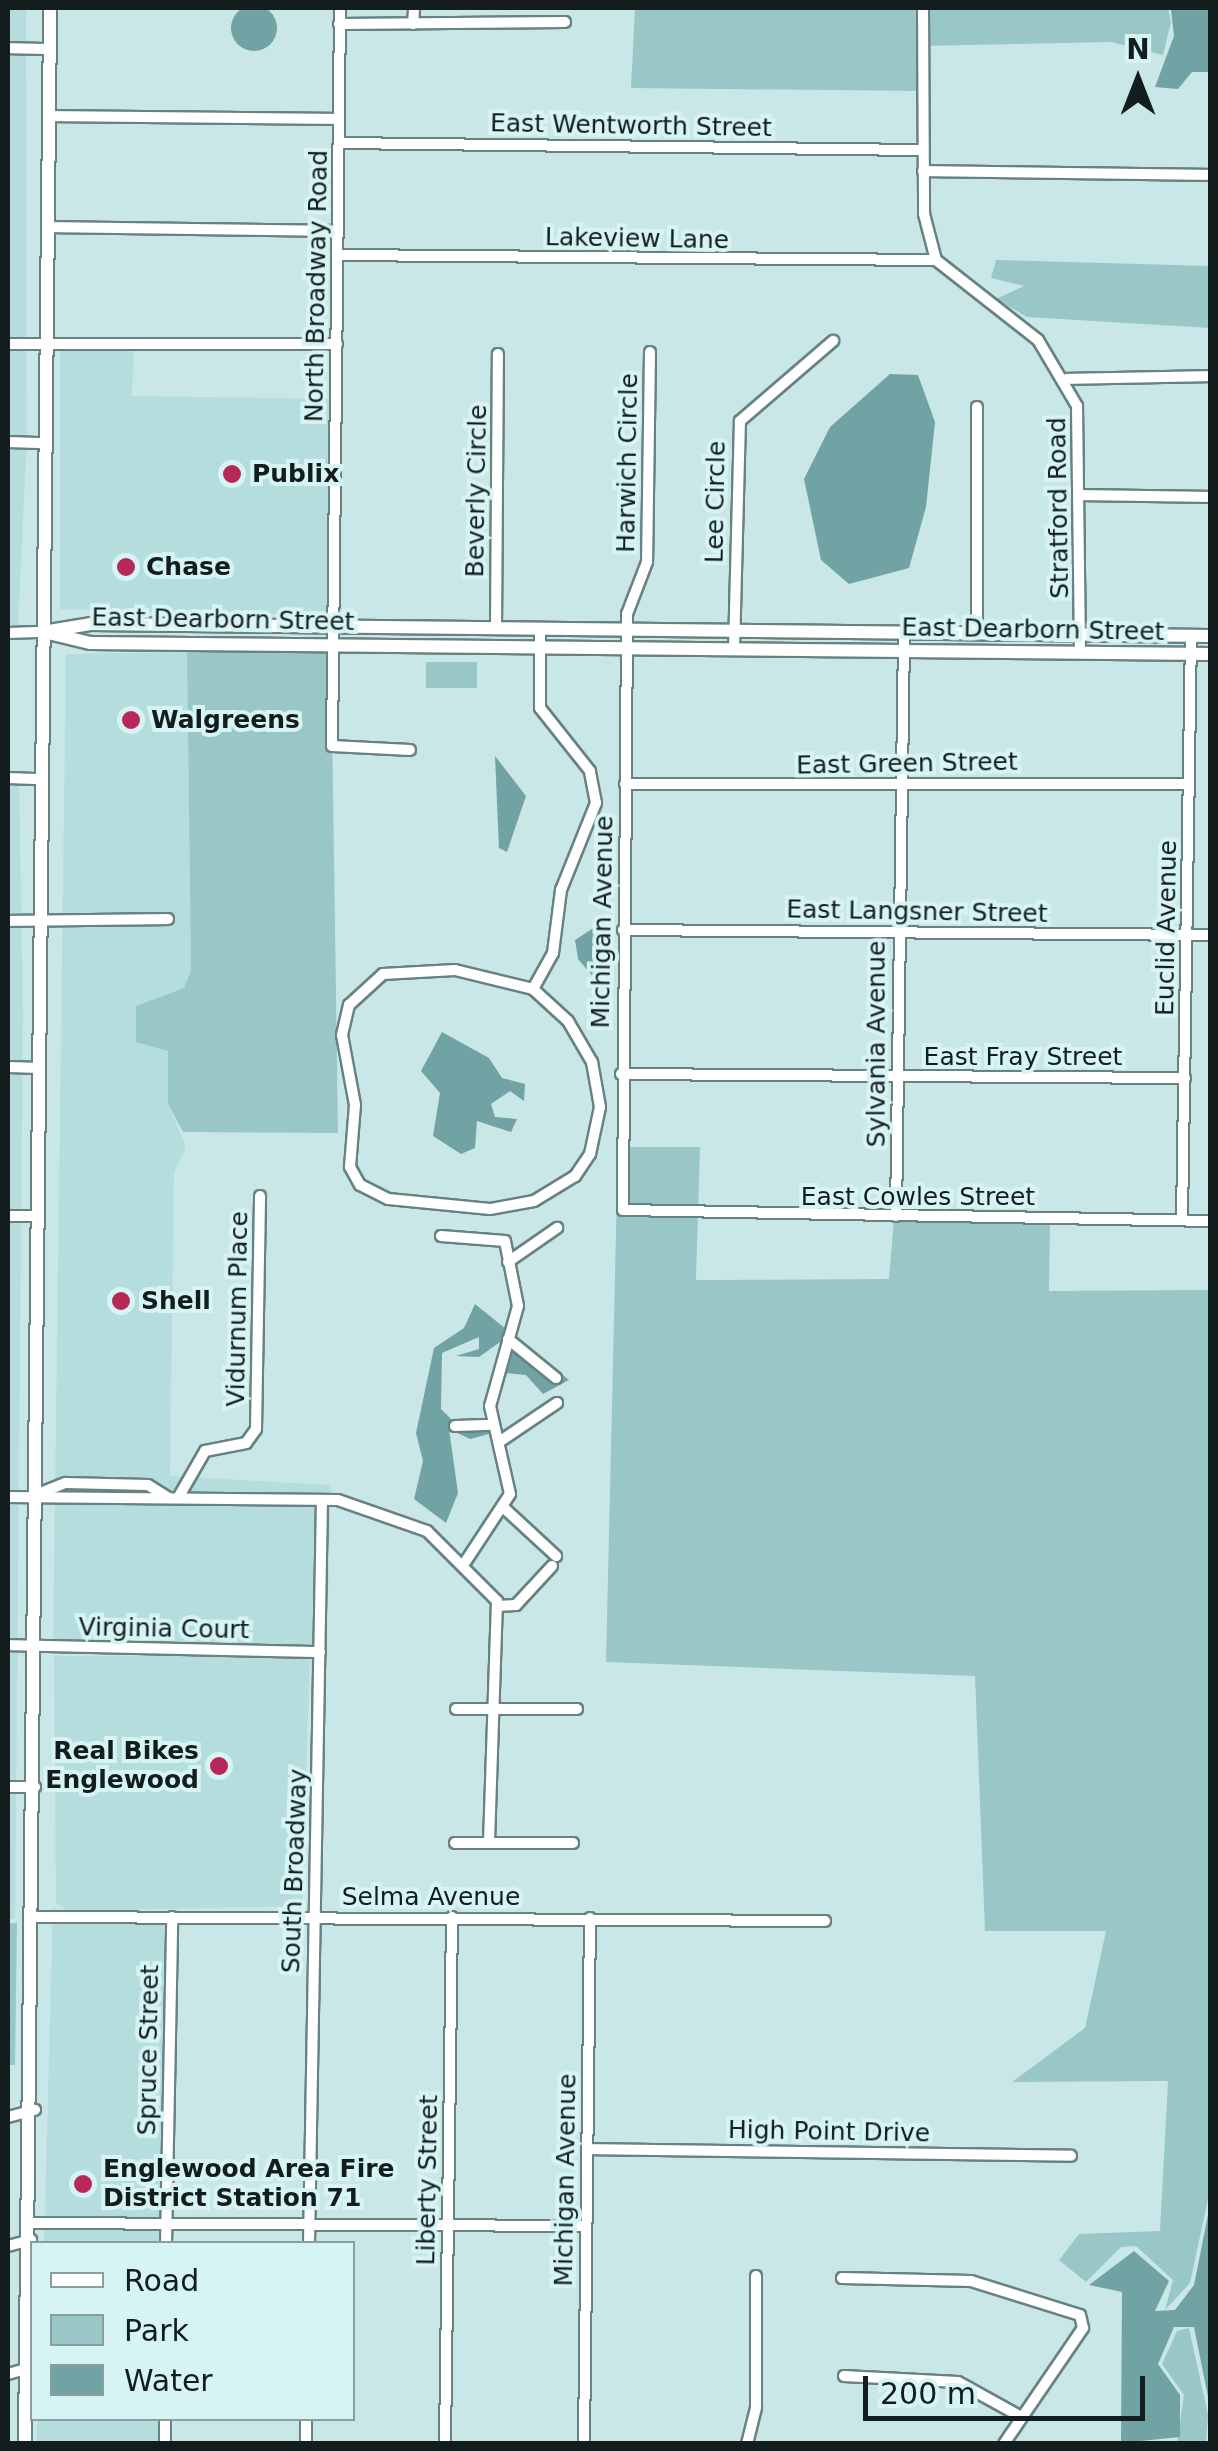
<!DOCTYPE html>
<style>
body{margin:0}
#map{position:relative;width:1218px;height:2451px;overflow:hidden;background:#cae7e7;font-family:"DejaVu Sans",sans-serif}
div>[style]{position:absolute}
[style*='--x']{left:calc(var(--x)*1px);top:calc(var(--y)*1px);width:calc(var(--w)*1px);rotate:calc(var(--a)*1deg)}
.built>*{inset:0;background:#b6dddd;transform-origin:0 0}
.green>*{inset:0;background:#99c7c7;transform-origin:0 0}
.water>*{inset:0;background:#71a3a4}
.round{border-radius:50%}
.roads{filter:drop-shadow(2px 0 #688282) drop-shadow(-2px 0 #688282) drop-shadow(0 2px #688282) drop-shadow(0 -2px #688282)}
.minor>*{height:10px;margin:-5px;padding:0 5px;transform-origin:5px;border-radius:5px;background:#fff}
.major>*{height:12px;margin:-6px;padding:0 6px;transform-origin:6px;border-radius:6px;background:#fff}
.dots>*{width:28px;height:28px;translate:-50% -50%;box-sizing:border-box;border:5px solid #d7f4f4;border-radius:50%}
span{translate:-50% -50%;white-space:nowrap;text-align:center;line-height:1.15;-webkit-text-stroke:8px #d7f4f4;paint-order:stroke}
.street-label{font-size:25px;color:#131d1d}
.poi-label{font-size:25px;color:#131d1d;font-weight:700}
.left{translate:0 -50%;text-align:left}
.right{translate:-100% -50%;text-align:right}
.frame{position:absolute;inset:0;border:10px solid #131d1d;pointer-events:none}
.legend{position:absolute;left:30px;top:2241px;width:325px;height:180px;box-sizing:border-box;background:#d7f4f4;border:2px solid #899e9e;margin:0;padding:12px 18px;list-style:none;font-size:30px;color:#131d1d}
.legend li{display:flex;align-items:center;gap:20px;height:50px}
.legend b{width:50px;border:2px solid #899e9e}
.north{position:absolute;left:1088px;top:30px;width:100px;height:100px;-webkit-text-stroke:8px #d7f4f4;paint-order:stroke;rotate:0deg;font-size:28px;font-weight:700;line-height:40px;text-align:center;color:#131d1d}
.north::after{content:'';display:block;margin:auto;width:35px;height:45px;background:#131d1d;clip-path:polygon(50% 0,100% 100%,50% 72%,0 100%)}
.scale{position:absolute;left:863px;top:2376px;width:282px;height:45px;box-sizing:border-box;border:5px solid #131d1d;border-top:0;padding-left:12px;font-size:30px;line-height:35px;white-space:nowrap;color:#131d1d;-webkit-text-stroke:8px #d7f4f4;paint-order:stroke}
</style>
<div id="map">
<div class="built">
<div style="clip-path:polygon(8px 8px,26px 8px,27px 434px,18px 628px,8px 628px)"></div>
<div style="clip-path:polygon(60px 347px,134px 350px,132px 396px,336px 399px,330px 616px,60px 609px)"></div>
<div style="clip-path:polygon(187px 652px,191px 971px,184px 988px,136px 1006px,137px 1041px,168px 1051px,168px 1104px,186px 1147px,174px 1173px,170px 1476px,331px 1485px,320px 1902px,310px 1650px,53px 1652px,66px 654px)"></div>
<div style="clip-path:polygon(8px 779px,19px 779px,23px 1014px,15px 1919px,8px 1919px)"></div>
<div style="clip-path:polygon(310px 1655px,302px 1906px,68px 1911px,56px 1903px,54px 1656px)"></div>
<div style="clip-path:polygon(53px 1907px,66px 1915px,175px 1916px,174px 2243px,44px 2244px)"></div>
<div style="left:37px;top:2419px;width:133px;height:25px"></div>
</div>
<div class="green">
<div style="clip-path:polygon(635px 8px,1168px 8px,1171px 22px,1163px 55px,1111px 42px,921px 46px,919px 91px,631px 88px)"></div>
<div style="clip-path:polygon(996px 260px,1210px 266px,1210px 328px,1027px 317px,996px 299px,1024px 286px,991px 278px)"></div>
<div style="clip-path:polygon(331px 651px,338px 1133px,183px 1132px,168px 1104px,168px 1051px,136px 1042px,136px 1006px,184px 988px,191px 971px,187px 652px)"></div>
<div style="left:426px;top:662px;width:51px;height:26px"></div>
<div style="clip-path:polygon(618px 1147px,700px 1147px,696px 1280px,889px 1279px,894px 1219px,1050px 1221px,1049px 1291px,1210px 1290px,1210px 2190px,1190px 2283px,1165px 2310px,1173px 2280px,1136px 2246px,1121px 2247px,1086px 2282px,1059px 2260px,1079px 2234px,1160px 2231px,1168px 2081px,1012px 2082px,1085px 2028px,1106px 1931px,985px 1931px,975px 1676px,606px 1662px)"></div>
<div style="clip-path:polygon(8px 1923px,17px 1923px,15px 2065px,8px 2065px)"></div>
<div style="clip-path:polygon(1189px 2328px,1208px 2415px,1206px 2443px,1177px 2443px,1184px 2395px,1162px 2364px,1177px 2331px)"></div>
</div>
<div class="water">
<div class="round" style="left:231px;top:5px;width:46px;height:46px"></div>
<div style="clip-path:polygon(1210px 8px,1210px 72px,1192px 72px,1178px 89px,1155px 87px,1174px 36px,1171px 10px)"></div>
<div style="clip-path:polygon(890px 374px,918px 375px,935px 422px,926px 507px,909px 568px,849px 584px,821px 560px,804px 479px,830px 427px)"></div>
<div style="clip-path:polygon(495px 756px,526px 796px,507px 852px,499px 848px)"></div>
<div style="clip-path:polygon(601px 923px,607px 924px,607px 993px,578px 959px,575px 940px)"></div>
<div style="clip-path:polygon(442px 1032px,489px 1058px,502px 1078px,525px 1084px,524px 1101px,510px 1091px,491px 1104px,495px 1117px,517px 1119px,511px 1132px,477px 1121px,475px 1148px,461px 1154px,433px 1136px,440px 1093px,421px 1071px)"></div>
<div style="clip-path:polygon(475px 1304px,569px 1380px,543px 1394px,526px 1375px,496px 1372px,500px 1342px,479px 1357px,456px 1356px,479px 1349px,479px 1337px,442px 1353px,441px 1409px,458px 1426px,489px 1424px,493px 1433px,470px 1439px,449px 1429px,458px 1493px,446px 1523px,414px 1499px,423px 1461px,416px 1433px,434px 1348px,464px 1328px)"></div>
<div style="clip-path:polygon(1210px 2205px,1210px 2407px,1194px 2327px,1174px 2327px,1158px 2364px,1180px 2395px,1180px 2437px,1121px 2443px,1122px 2292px,1089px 2285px,1134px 2251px,1169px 2281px,1155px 2311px,1175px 2310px,1194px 2285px)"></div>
</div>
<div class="roads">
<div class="minor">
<div style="--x:340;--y:8;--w:738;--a:90.62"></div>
<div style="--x:332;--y:746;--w:78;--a:2.9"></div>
<div style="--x:923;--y:8;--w:206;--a:89.7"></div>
<div style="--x:924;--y:214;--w:48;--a:75.4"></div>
<div style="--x:936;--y:260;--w:130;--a:38.1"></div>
<div style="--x:1038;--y:340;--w:77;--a:59.4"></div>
<div style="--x:1077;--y:406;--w:246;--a:89.3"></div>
<div style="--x:339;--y:24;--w:226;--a:-0.5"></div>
<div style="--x:413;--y:24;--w:16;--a:-86"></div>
<div style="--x:8;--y:48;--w:42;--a:1.4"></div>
<div style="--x:49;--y:116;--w:289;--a:0.6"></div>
<div style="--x:339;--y:143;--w:583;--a:0.69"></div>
<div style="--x:923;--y:171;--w:287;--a:0.8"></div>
<div style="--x:48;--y:227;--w:289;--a:0.8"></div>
<div style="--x:338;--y:255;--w:598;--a:0.48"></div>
<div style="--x:8;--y:344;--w:329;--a:0"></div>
<div style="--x:650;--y:352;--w:210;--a:90.8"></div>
<div style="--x:647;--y:562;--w:56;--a:111"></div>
<div style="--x:627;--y:614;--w:596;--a:90.38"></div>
<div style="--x:623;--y:1210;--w:587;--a:1.07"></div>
<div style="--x:1067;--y:379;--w:143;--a:-1.2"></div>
<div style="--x:8;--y:442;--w:37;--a:2"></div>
<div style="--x:1083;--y:495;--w:127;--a:0.9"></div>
<div style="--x:496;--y:628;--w:274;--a:-89.6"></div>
<div style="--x:8;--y:633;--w:36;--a:-2"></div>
<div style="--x:977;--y:633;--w:226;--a:-90"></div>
<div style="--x:734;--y:649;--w:228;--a:-88.5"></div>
<div style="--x:740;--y:421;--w:123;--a:-40.7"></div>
<div style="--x:8;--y:778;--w:34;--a:2"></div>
<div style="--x:625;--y:784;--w:564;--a:0"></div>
<div style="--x:8;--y:921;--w:160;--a:-0.7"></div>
<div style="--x:623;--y:930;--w:587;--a:0.49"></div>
<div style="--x:455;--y:970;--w:80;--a:13.7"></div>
<div style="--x:533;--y:989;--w:47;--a:42.4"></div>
<div style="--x:568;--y:1021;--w:48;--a:59.7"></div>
<div style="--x:592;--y:1062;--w:46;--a:79.9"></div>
<div style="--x:600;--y:1107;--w:48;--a:102"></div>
<div style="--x:590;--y:1154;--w:27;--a:124"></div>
<div style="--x:575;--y:1176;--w:48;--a:148.6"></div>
<div style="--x:534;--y:1201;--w:45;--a:169.7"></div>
<div style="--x:490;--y:1209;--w:102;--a:-174.4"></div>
<div style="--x:388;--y:1199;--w:31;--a:-153"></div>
<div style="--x:360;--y:1185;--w:21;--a:-119"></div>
<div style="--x:350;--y:1167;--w:62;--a:-85.4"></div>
<div style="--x:355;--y:1105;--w:71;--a:-100.5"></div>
<div style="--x:342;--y:1035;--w:31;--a:-77"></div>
<div style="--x:349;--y:1005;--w:46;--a:-42.4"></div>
<div style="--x:383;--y:974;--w:72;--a:-3.2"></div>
<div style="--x:533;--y:989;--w:41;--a:-60.9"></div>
<div style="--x:553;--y:953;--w:64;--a:-82.8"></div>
<div style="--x:561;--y:890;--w:94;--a:-68.1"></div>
<div style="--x:596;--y:803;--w:33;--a:-101"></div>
<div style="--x:590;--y:771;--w:80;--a:-128.4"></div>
<div style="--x:540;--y:708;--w:80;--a:-90"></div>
<div style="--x:8;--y:1067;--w:32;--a:2"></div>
<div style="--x:621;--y:1074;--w:564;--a:0.41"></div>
<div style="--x:8;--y:1216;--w:30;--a:0"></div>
<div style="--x:896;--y:1216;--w:583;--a:-89.21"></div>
<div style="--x:1182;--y:1220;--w:584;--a:-89.12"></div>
<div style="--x:441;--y:1236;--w:64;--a:4.5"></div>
<div style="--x:505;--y:1241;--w:66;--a:78.7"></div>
<div style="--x:518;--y:1306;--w:104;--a:105.6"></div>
<div style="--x:490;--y:1406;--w:90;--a:77.2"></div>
<div style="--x:510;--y:1494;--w:80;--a:123.3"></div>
<div style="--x:508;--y:1262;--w:60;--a:-34.8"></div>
<div style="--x:508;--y:1339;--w:62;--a:39.1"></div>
<div style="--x:455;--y:1426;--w:38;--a:-2"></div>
<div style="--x:499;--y:1442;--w:70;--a:-33.9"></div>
<div style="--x:33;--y:1496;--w:35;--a:-22"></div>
<div style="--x:66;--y:1483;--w:82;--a:1.4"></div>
<div style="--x:148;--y:1485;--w:25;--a:32"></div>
<div style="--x:8;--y:1497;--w:330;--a:0.5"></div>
<div style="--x:338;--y:1500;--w:94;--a:19.2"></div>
<div style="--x:427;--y:1531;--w:99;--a:45"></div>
<div style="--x:497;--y:1601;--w:242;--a:91.9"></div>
<div style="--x:178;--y:1498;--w:54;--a:-60.1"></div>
<div style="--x:205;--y:1451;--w:42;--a:-11"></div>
<div style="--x:246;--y:1443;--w:17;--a:-54"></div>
<div style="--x:256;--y:1429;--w:233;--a:-89"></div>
<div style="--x:504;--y:1508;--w:71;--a:42.7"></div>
<div style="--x:497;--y:1606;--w:19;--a:-3"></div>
<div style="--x:516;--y:1605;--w:53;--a:-47.3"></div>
<div style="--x:8;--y:1645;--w:312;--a:1.3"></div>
<div style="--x:456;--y:1709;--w:121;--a:0"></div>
<div style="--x:8;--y:1787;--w:27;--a:0"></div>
<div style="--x:455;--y:1843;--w:118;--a:0"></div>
<div style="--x:37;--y:1917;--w:788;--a:0.29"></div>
<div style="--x:8;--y:2117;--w:28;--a:-15"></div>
<div style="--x:587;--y:2149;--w:484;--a:0.8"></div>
<div style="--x:32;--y:2223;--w:553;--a:0.31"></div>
<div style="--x:166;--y:2244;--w:327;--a:-88.9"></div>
<div style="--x:309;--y:2244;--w:744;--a:-89"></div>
<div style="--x:8;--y:2246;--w:24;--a:-15"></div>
<div style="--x:842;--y:2278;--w:129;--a:1.3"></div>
<div style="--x:971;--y:2281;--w:114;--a:17.3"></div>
<div style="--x:1080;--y:2315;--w:13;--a:77"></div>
<div style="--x:1083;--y:2328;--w:140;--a:124.3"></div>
<div style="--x:8;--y:2374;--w:19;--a:-16"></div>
<div style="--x:844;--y:2376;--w:114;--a:3"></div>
<div style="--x:958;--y:2382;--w:68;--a:28.8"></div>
<div style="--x:165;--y:2444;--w:26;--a:-90"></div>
<div style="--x:306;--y:2444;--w:26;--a:-90"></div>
<div style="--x:445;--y:2444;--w:527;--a:-89.24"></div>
<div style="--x:584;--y:2444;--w:526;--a:-89.35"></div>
<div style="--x:747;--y:2444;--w:38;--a:-76"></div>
<div style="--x:756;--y:2407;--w:131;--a:-90"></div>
</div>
<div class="major">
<div style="--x:49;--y:631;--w:43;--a:-9.5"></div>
<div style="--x:91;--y:624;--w:1119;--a:0.61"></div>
<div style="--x:44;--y:632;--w:47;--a:13.4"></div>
<div style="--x:90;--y:643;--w:1120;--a:0.56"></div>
<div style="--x:25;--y:2444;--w:2436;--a:-89.41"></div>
</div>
</div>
<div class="dots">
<div style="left:232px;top:474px;background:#b72858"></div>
<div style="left:126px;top:567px;background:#b72858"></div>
<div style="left:131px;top:720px;background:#b72858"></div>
<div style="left:121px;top:1301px;background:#b72858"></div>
<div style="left:219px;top:1766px;background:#b72858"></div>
<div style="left:83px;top:2184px;background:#b72858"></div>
</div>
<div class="street-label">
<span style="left:631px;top:126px;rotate:1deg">East Wentworth Street</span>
<span style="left:637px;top:239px;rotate:1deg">Lakeview Lane</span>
<span style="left:317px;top:286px;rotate:-89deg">North Broadway Road</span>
<span style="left:628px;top:463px;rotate:-89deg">Harwich Circle</span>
<span style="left:477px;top:491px;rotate:-89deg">Beverly Circle</span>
<span style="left:716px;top:502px;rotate:-89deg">Lee Circle</span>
<span style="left:1059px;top:508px;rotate:-91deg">Stratford Road</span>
<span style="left:223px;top:620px;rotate:1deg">East Dearborn Street</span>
<span style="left:1033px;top:630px;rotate:1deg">East Dearborn Street</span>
<span style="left:907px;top:764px;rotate:-1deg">East Green Street</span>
<span style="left:917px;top:912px;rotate:1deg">East Langsner Street</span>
<span style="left:603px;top:922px;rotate:-89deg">Michigan Avenue</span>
<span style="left:1167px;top:928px;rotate:-89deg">Euclid Avenue</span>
<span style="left:877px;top:1044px;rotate:-90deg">Sylvania Avenue</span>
<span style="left:1023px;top:1057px">East Fray Street</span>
<span style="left:918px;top:1197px">East Cowles Street</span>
<span style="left:238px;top:1309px;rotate:-89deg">Vidurnum Place</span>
<span style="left:164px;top:1629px;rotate:1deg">Virginia Court</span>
<span style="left:295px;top:1871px;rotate:-88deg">South Broadway</span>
<span style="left:431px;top:1897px">Selma Avenue</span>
<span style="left:149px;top:2050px;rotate:-89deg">Spruce Street</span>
<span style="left:829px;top:2132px;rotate:1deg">High Point Drive</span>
<span style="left:428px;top:2180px;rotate:-89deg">Liberty Street</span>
<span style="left:566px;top:2180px;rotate:-89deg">Michigan Avenue</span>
</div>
<div class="poi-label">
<span class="left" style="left:252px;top:474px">Publix</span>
<span class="left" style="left:146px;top:567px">Chase</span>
<span class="left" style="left:151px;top:720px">Walgreens</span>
<span class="left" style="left:141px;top:1301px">Shell</span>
<span class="right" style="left:199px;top:1766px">Real Bikes<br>Englewood</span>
<span class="left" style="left:103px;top:2184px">Englewood Area Fire<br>District Station 71</span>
</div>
<div class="frame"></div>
<ul class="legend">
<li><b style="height:12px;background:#fff"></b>Road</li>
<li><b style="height:28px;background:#99c7c7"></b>Park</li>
<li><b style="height:28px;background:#71a3a4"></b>Water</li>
</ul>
<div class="north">N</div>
<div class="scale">200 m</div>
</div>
